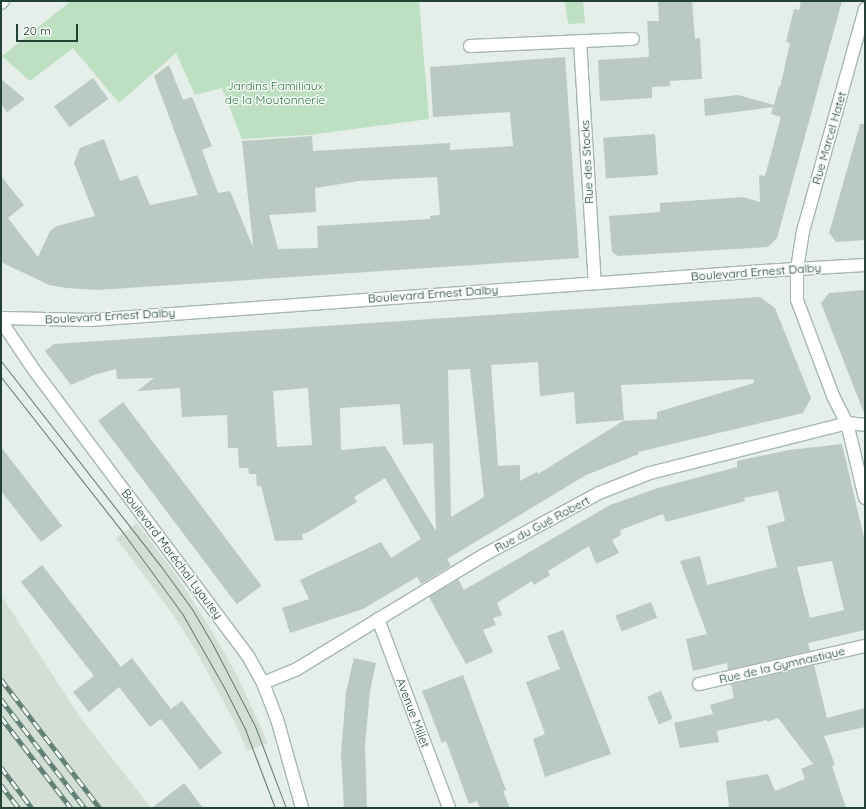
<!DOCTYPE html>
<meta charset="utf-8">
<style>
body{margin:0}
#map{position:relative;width:866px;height:809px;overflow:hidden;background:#e5eee9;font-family:Quicksand,sans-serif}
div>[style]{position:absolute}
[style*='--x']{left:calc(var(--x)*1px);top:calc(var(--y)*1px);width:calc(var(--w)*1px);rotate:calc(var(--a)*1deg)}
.built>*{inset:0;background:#d3ded7}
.green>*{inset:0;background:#bde0c2}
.building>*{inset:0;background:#bac9c1;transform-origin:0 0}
.roads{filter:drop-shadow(1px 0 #a7b7af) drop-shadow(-1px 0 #a7b7af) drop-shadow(0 1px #a7b7af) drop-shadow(0 -1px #a7b7af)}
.street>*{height:12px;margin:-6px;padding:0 6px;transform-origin:6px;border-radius:6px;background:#fff}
.secondary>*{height:12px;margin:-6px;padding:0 6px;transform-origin:6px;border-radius:6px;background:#fff}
.tram>*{height:1px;margin:-0.5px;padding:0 0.5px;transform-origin:0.5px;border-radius:0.5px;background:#5e7c70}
.rail>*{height:4.5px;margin-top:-2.25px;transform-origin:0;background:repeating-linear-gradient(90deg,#f6faf7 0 9px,#5e7c70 0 18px);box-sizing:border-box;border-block:1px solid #5e7c70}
span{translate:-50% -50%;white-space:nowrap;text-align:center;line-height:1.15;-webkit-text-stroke:3px #f6faf7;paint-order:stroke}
.park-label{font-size:12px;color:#2c793f}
.street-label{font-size:12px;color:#234135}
.frame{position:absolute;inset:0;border:2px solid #234135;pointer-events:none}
.scale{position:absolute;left:16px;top:24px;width:62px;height:18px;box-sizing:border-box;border:2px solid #234135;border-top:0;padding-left:5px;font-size:12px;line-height:14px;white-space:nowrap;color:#234135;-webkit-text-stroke:3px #f6faf7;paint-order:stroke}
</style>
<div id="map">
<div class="built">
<div style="clip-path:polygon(137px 523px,176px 575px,207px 623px,237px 675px,268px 743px,247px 751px,235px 723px,195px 649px,174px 616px,116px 538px)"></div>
<div style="clip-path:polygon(1px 595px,79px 716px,151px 808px,1px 808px)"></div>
</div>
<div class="green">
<div style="clip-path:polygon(71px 1px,419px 1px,429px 119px,309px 135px,242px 139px,222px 88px,195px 95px,176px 53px,119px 103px,73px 48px,30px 81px,2px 56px)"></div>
<div style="clip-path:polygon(565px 1px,583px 1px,585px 23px,568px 24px)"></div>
</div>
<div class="building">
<div style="clip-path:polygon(658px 1px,692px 1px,695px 39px,700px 38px,702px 79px,670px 81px,670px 86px,652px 87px,652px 98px,600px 101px,598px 60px,649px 57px,647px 21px,659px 21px)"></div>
<div style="clip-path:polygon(801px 1px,842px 1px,777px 238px,768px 247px,618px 256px,612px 252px,609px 216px,660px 212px,660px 203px,743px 197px,760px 202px,759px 175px,765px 176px,781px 117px,771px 114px,773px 107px,705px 116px,704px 99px,738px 95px,774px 105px,779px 86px,780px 87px,790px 43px,786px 42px,794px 9px,799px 10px)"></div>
<div style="clip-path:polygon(evenodd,565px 57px,579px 258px,97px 290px,66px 288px,49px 285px,1px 262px,1px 176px,24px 205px,8px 218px,38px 257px,50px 231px,57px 226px,95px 216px,74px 163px,80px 148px,104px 139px,120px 181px,137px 175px,150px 205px,198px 195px,154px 76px,169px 65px,183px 100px,192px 97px,212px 146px,202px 150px,218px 193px,230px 191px,252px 245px,253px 244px,242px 141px,312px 136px,313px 151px,450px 143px,450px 150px,513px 146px,510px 112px,433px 117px,430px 67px,565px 57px,437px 177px,440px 215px,430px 216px,430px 219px,317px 226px,318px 248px,278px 249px,269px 215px,316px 212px,315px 188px,359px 181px,437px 177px)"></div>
<div style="left:93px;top:78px;width:26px;height:48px;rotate:54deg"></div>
<div style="clip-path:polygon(1px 79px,25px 99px,7px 112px,1px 104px)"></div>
<div style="clip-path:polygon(860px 124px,865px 124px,865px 240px,836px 242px,829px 233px)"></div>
<div style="left:655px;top:134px;width:41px;height:52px;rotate:86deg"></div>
<div style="clip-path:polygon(865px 290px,865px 413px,864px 413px,821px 303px,829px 293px)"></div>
<div style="clip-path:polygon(evenodd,760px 297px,775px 308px,811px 398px,803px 413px,638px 452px,639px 454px,586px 475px,447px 559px,451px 566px,421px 584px,417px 577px,363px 609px,290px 633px,282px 608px,309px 599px,300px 580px,381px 542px,391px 558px,421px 539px,385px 478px,354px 497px,357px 502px,307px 533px,302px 534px,303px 540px,275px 541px,261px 486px,257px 486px,256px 474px,249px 474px,248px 468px,239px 468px,238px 448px,228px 448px,227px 415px,182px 417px,180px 388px,137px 391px,154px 378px,117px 379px,116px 369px,94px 375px,71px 385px,45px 351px,54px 344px,760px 297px,538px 362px,540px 396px,574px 392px,576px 424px,624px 420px,621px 385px,753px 379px,754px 383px,657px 412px,657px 419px,623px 421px,538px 474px,537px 472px,520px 481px,520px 465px,498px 466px,491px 365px,538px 362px,760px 297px,470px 369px,484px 497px,451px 517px,448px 370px,470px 369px,760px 297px,308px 388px,312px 445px,277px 447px,273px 391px,308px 388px,760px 297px,400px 404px,403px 445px,433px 443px,436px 531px,385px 446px,341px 450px,340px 408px,400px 404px)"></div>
<div style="left:123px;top:402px;width:230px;height:31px;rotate:53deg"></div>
<div style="clip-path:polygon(evenodd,842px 444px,865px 542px,865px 630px,808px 643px,810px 651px,728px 670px,727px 663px,693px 671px,686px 639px,707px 634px,680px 561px,700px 556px,707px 585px,777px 567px,767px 526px,785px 521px,778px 491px,744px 498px,745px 501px,666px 522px,663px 514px,620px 530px,621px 535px,612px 540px,619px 553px,596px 564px,589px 546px,548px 571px,550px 575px,534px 585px,532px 581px,497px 603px,502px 615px,493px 618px,496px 625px,483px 630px,493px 652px,466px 664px,429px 597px,458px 579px,464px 590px,610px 505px,658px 488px,737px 467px,737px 461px,789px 450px,842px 444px,832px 561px,844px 610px,810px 618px,797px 567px,832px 561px)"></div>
<div style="clip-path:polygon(1px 447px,62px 526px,41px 542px,1px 491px)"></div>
<div style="clip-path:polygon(42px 565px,121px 667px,132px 658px,171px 709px,182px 701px,222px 753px,200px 770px,161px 719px,150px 727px,119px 687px,89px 712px,73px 692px,94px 676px,21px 582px)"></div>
<div style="left:651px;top:602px;width:17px;height:38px;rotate:69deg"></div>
<div style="clip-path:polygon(563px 630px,611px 754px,545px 777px,533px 739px,545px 734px,526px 682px,560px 669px,547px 636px)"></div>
<div style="clip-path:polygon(354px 658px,376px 663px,370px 691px,365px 745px,367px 808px,344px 808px,341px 753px,346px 692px)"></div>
<div style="clip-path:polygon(814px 665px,827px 718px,865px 708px,865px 727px,824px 736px,835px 765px,832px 766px,846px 808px,729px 808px,726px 781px,768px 774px,775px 791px,805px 779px,801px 769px,813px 764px,778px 718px,767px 722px,767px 720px,717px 731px,719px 742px,680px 748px,674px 723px,713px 714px,710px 705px,734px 698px,731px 684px)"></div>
<div style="clip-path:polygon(463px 675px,506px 790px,503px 791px,510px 808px,480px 808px,477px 801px,469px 804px,446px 741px,442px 743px,422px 691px)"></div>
<div style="left:661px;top:691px;width:30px;height:15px;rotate:67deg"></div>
<div style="clip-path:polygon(184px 783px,203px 808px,152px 808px)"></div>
</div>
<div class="roads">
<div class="street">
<div style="--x:1;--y:3;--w:3;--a:-45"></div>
<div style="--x:865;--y:9;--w:230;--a:105.6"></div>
<div style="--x:803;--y:231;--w:38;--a:99"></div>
<div style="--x:797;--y:269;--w:31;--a:90"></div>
<div style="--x:797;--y:300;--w:103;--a:69.4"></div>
<div style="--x:833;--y:396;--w:30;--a:63"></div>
<div style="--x:847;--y:423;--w:77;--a:76.5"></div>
<div style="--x:580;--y:41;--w:242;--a:86.5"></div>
<div style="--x:470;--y:46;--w:163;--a:-2.5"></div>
<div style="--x:1;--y:321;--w:59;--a:56"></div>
<div style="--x:34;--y:370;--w:357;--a:53.2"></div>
<div style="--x:248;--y:656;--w:31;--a:61"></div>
<div style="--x:263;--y:683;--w:39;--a:69"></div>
<div style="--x:277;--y:719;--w:92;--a:74.3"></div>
<div style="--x:378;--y:619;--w:202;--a:69.4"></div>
<div style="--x:263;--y:683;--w:37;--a:-22"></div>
<div style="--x:297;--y:669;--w:217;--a:-31.4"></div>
<div style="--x:482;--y:556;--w:133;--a:-28.3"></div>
<div style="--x:599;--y:493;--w:55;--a:-21.4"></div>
<div style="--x:650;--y:473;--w:203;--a:-14.2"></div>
<div style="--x:847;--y:423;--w:18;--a:6"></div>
<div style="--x:699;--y:684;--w:170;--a:-12.9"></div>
</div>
<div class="secondary">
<div style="--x:1;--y:318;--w:89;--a:1.3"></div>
<div style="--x:90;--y:320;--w:675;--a:-4.16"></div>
<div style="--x:763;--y:271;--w:102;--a:-3.4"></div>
</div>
</div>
<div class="tram">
<div style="--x:1;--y:361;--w:259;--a:52.1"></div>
<div style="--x:160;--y:565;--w:54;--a:54"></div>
<div style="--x:192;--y:609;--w:42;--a:59.7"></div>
<div style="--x:213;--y:645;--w:91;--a:62.6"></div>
<div style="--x:255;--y:726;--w:88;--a:69.3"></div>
<div style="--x:1;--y:377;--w:199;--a:51.9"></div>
<div style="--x:124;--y:534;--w:100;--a:53.9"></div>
<div style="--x:183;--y:615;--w:85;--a:60.4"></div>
<div style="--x:225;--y:689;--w:45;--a:63.4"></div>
<div style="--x:245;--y:729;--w:85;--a:69.2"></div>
</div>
<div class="rail">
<div style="--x:1;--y:679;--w:163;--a:52.5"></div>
<div style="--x:1;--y:699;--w:138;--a:52.4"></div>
<div style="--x:1;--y:717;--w:115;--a:52.4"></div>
<div style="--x:1;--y:767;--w:51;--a:52.9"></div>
<div style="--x:1;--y:785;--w:29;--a:52"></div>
</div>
<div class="park-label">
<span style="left:275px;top:93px">Jardins Familiaux<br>de la Moutonnerie</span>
</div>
<div class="street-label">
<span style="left:829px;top:138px;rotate:-74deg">Rue Marcel Hatet</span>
<span style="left:587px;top:162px;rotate:-93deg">Rue des Stocks</span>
<span style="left:756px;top:272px;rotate:-4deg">Boulevard Ernest Dalby</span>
<span style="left:433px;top:294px;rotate:-4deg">Boulevard Ernest Dalby</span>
<span style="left:110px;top:316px;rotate:-3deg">Boulevard Ernest Dalby</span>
<span style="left:542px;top:524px;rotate:-28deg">Rue du Gué Robert</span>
<span style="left:172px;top:554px;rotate:53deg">Boulevard Maréchal Lyautey</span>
<span style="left:782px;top:665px;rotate:-13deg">Rue de la Gymnastique</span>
<span style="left:413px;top:713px;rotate:69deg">Avenue Millet</span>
</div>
<div class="frame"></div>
<div class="scale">20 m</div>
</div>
